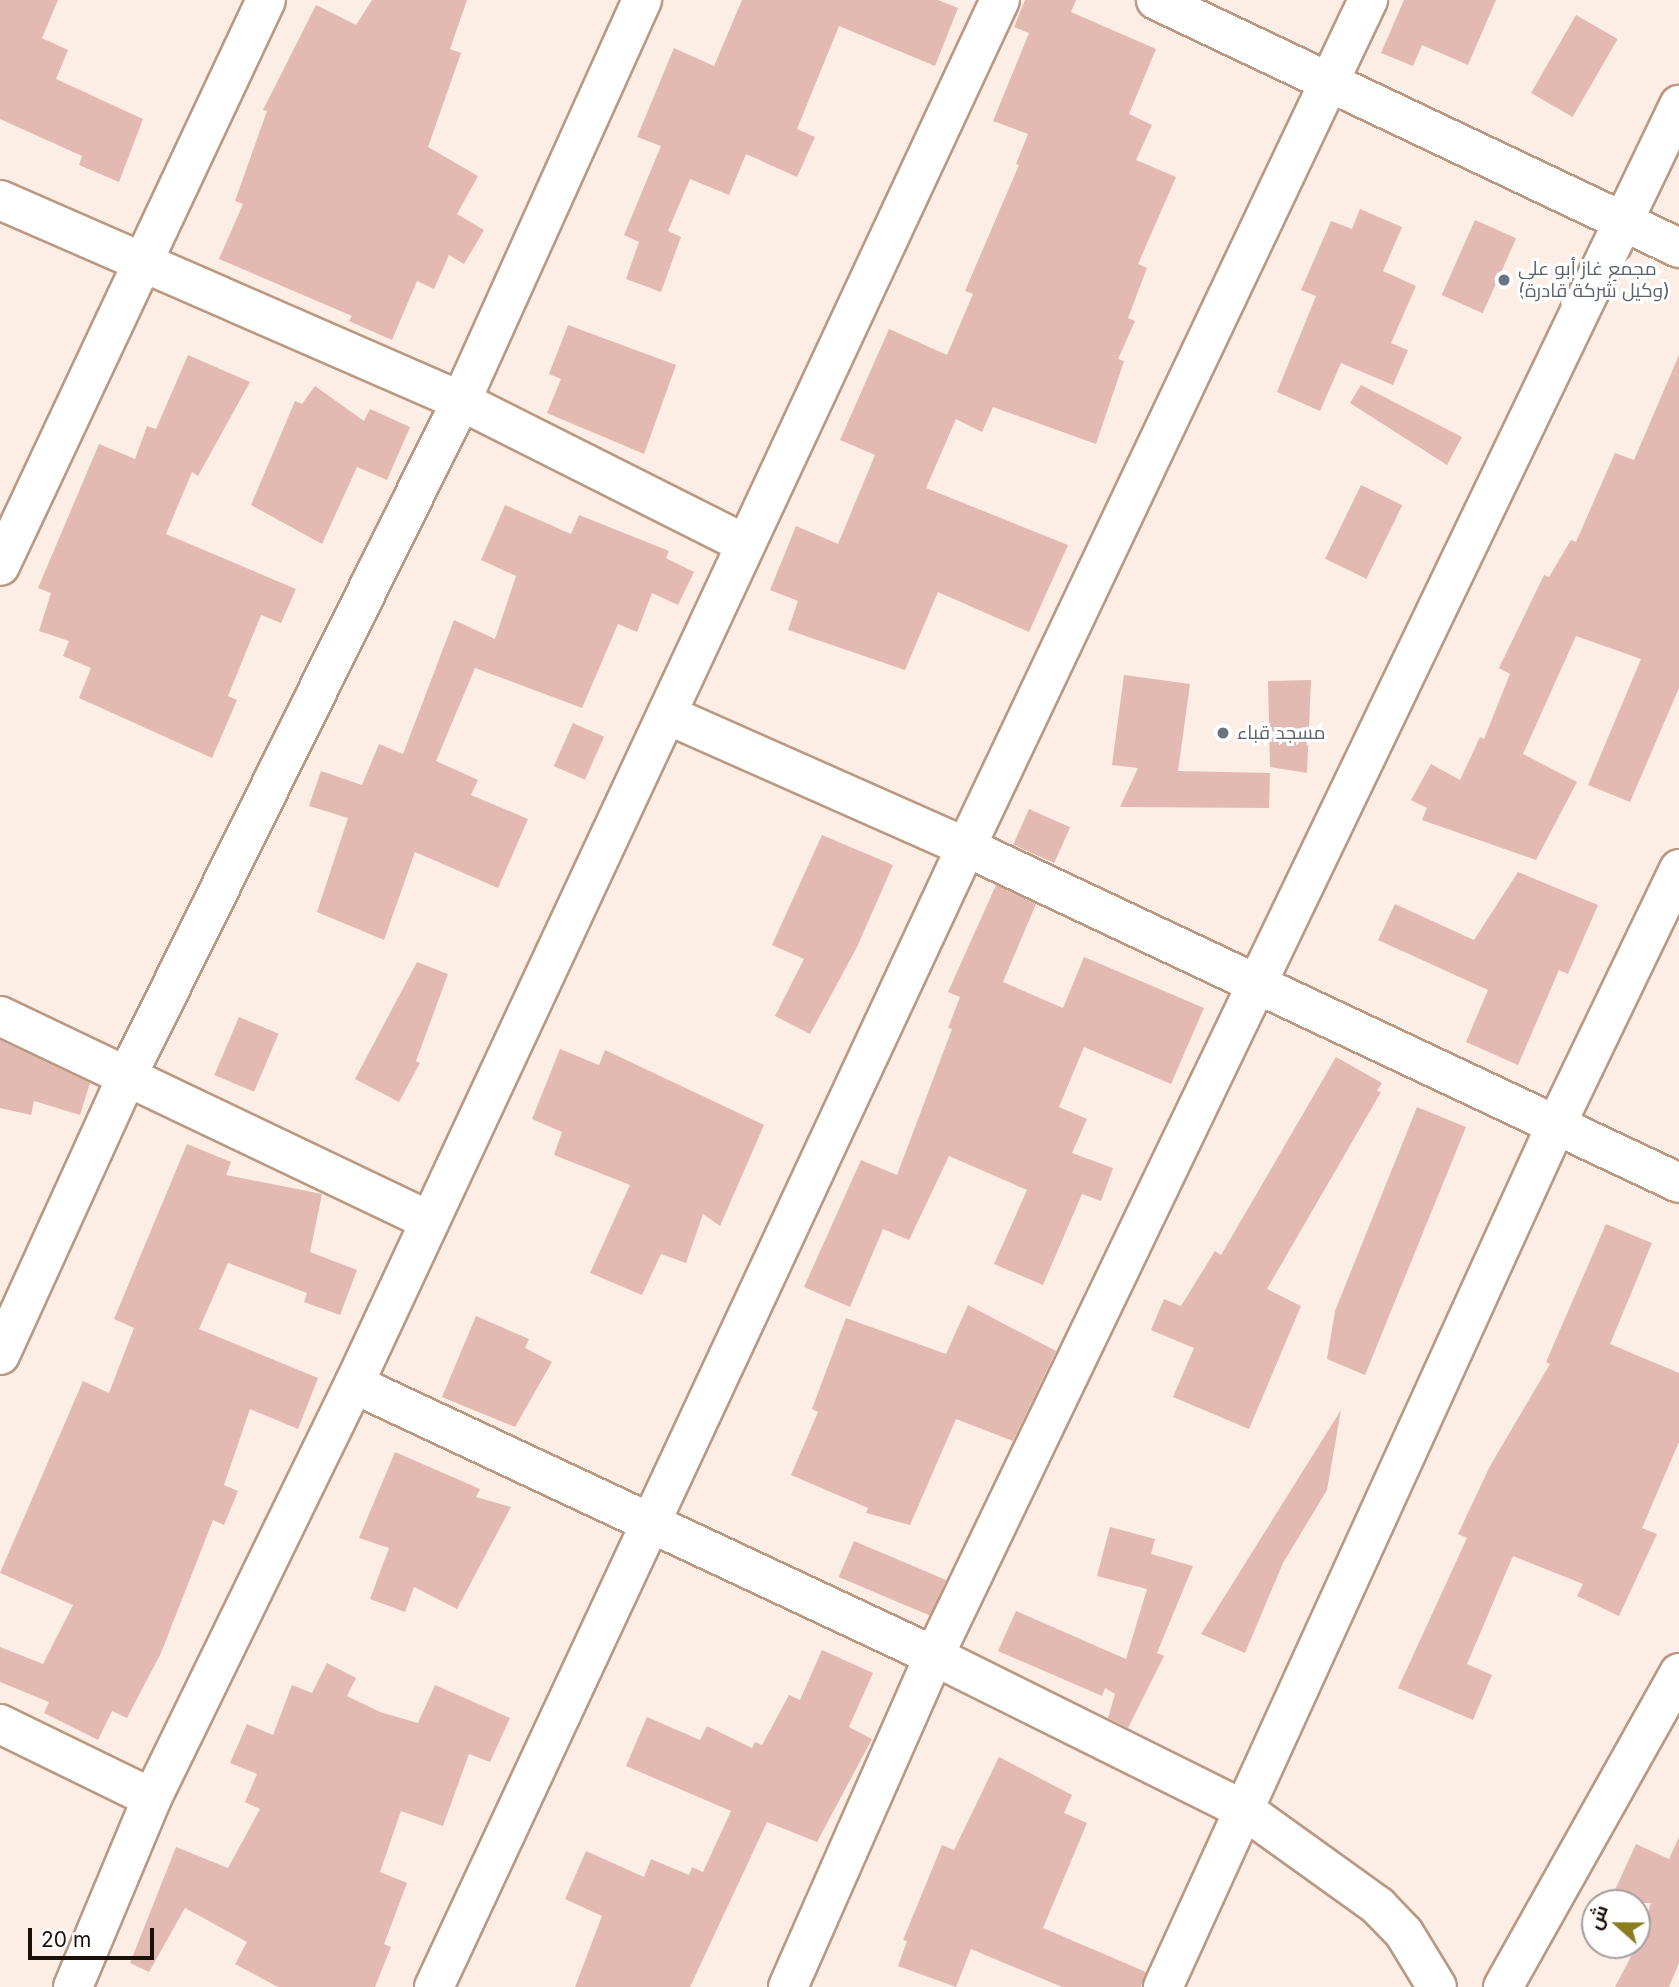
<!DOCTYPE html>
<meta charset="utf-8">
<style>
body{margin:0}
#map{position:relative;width:1679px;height:1987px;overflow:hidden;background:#fceee5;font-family:Inter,Cairo,sans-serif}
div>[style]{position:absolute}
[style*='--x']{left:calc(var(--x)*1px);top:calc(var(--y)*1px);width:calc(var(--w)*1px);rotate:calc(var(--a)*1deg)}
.building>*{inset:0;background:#e2bab1;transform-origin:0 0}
.roads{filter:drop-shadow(2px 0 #b99984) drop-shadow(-2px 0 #b99984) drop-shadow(0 2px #b99984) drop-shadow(0 -2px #b99984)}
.minor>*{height:38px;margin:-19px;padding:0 19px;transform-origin:19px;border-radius:19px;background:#fff}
.dots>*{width:19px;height:19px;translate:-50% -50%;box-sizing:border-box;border:4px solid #fff;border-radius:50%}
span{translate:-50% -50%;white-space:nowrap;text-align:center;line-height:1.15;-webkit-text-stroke:6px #fff;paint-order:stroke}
.worship-label{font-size:19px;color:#5b616d}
.left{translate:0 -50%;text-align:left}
.north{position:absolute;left:1581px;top:1889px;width:70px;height:70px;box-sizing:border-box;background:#fff;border:2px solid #a49f9c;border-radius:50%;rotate:291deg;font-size:19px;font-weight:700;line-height:28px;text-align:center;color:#1b1008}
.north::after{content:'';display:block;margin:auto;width:24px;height:32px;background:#8c7c22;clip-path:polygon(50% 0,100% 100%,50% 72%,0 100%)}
.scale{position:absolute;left:28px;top:1928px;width:126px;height:32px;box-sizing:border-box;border:4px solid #1b1008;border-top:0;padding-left:9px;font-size:21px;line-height:24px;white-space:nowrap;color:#1b1008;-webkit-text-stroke:5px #fff;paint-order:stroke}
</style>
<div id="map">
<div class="building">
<div style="clip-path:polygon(0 0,58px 0,42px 38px,68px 50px,56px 79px,143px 119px,119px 182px,79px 165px,82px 156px,0 119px)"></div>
<div style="clip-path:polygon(372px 0,467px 0,450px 49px,461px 53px,428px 147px,478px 176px,457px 214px,484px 230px,464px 264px,449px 255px,434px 289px,417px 281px,392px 340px,349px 321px,352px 316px,219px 259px,243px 204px,235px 201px,267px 111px,263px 110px,316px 5px,356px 25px)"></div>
<div style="clip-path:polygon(742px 0,938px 0,958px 8px,935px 66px,839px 26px,797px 129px,815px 137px,797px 177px,746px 154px,729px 195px,690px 179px,668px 231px,681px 237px,661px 292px,626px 279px,639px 242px,624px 235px,661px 146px,637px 137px,674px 48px,714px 66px)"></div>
<div style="clip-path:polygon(1025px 0,1076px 0,1071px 12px,1156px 49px,1129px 114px,1152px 125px,1136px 160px,1176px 177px,1138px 264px,1147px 268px,1128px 318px,1135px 321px,1118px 359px,1124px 361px,1096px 444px,993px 407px,982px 432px,956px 419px,926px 488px,1068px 545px,1029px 632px,938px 592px,905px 670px,788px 630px,798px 601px,770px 590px,796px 526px,838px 544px,875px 455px,840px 440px,889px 329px,947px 355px,973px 294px,965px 291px,1019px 165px,1016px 164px,1028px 134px,993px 121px,1029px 33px,1014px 27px)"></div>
<div style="clip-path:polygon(1404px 0,1496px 0,1468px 65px,1422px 45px,1413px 66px,1381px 53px)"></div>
<div style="left:1576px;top:15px;width:48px;height:90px;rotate:30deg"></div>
<div style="clip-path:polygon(1360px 209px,1402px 227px,1383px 271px,1416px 286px,1391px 343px,1408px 350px,1393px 385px,1341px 363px,1320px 411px,1277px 392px,1316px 296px,1301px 290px,1331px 221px,1352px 229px)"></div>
<div style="left:1475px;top:220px;width:45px;height:82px;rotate:24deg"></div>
<div style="clip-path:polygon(568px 325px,676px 365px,644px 454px,547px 413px,561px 379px,549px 374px)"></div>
<div style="clip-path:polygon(188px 355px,250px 382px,198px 476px,192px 472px,166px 534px,296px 589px,281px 623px,261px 615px,228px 696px,237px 700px,212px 758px,79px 698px,91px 668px,63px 656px,69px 641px,39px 631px,51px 593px,38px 588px,99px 444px,135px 459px,147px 426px,156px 429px)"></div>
<div style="clip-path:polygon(1679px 355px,1679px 688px,1630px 802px,1588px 785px,1641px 659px,1576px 636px,1523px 754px,1577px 782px,1536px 860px,1422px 820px,1427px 808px,1411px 800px,1431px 764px,1460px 780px,1480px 737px,1484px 739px,1510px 674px,1499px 668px,1544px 575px,1549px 577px,1571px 540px,1576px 542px,1615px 453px,1634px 460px)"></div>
<div style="clip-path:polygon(1361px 385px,1462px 437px,1447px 465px,1350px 403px)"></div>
<div style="clip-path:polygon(315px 386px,364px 421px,370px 409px,410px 427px,387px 480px,357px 467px,322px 544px,251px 505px,295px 401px,302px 404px)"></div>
<div style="left:1361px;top:485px;width:46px;height:82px;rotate:26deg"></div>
<div style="clip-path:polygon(505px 505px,571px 534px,579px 515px,669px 551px,666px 558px,694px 572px,678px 605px,652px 593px,637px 632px,618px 624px,582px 708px,475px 668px,436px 761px,478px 780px,471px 795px,528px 819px,498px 888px,415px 852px,384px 940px,317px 912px,348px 818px,309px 806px,321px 771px,362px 785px,379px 744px,403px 754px,454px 620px,495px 639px,516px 576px,481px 560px)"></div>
<div style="clip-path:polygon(1124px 675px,1190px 684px,1178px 771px,1270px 773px,1269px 808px,1120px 807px,1138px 768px,1112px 765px)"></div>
<div style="clip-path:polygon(1311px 680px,1307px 773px,1270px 767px,1268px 681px)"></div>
<div style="left:573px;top:723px;width:34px;height:47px;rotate:24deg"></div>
<div style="left:1029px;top:809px;width:45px;height:39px;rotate:24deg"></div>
<div style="clip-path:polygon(822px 835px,893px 865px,857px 947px,810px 1034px,775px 1016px,804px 959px,772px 945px)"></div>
<div style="clip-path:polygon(1518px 872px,1598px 905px,1568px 974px,1559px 970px,1518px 1065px,1466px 1042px,1488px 990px,1378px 940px,1395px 904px,1474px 940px)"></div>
<div style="clip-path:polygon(996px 885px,1036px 904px,1003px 982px,1063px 1008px,1084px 957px,1204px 1008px,1171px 1084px,1084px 1047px,1059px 1107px,1087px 1119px,1072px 1153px,1113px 1168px,1101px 1201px,1082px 1194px,1043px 1285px,994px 1264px,1027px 1190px,949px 1156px,909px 1240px,883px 1229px,850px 1307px,804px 1287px,861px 1160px,897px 1175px,952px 1029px,948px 1028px,960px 997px,948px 992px)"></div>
<div style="clip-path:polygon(417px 962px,448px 974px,416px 1061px,420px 1063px,399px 1102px,355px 1079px)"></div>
<div style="left:239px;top:1017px;width:43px;height:63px;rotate:23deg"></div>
<div style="clip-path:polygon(0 1040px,90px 1083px,80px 1115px,34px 1101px,31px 1115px,0 1108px)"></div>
<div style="clip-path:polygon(560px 1049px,599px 1065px,605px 1050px,764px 1125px,720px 1226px,703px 1214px,686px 1263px,661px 1254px,642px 1295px,590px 1273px,630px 1185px,554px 1155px,562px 1132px,532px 1119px)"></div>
<div style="clip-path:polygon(1336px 1057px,1382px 1083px,1377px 1091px,1381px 1092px,1267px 1289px,1301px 1306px,1249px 1429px,1173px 1397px,1194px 1348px,1151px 1330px,1164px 1299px,1181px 1306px,1215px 1251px,1221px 1255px)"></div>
<div style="clip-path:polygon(1417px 1107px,1466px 1127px,1365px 1375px,1327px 1359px,1335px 1311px)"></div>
<div style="clip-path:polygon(187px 1144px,231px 1162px,226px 1175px,322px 1194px,310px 1252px,357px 1270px,340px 1315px,304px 1302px,307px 1293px,228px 1263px,199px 1329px,318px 1378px,298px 1429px,250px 1409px,224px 1485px,238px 1491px,224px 1525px,213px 1520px,161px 1653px,127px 1718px,112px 1711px,98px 1740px,44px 1713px,49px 1702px,0 1682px,0 1647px,43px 1664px,73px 1605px,0 1573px,83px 1381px,109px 1393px,134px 1328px,114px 1319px)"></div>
<div style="clip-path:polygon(1606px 1224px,1652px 1243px,1610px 1344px,1679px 1373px,1679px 1442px,1642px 1528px,1657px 1534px,1619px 1616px,1577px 1596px,1583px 1584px,1513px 1556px,1467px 1664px,1492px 1675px,1473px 1720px,1398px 1688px,1467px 1538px,1458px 1534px,1490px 1466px,1550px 1364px,1546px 1362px)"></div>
<div style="clip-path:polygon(968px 1305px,1056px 1351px,1013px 1441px,956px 1419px,910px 1525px,866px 1513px,868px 1508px,791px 1475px,818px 1412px,812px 1409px,846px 1318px,946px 1354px)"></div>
<div style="clip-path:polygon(476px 1316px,529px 1339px,525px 1348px,552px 1362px,515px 1427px,442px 1397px)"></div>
<div style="clip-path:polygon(1341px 1410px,1327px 1490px,1283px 1563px,1245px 1653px,1201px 1634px)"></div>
<div style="clip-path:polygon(395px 1452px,480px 1489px,476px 1497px,511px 1507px,457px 1609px,414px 1587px,405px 1612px,370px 1599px,389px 1548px,359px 1538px)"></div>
<div style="clip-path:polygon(1110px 1527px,1155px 1539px,1151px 1554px,1193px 1566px,1157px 1653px,1164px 1656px,1128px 1728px,1108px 1718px,1115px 1694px,1105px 1688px,1102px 1696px,998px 1651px,1016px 1611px,1126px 1659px,1147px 1589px,1097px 1576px)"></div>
<div style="left:854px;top:1541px;width:100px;height:39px;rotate:23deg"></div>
<div style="clip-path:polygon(822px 1650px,873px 1673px,849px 1727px,872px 1739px,817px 1842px,767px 1822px,690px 1987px,575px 1987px,602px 1916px,565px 1899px,586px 1851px,644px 1877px,651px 1859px,689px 1875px,692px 1867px,703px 1872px,731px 1811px,626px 1766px,647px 1717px,700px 1740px,707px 1726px,752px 1748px,755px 1742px,762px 1745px,789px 1695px,800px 1700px)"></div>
<div style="clip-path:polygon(327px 1663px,356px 1678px,347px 1696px,380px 1712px,418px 1723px,435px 1685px,510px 1718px,490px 1762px,469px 1754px,443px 1826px,401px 1811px,380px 1872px,407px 1883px,384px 1944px,391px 1947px,375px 1987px,278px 1987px,235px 1964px,247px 1942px,185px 1908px,149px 1972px,130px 1963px,176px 1847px,228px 1868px,260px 1809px,245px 1802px,257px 1774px,230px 1763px,247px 1724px,273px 1735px,292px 1685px,312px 1693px)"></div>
<div style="clip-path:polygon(999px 1757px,1072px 1795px,1064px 1813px,1087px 1823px,1043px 1928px,1146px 1972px,1141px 1987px,1062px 1987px,971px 1949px,956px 1987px,898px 1966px,907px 1941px,903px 1940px,942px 1845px,954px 1850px)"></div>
<div style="clip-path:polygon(1679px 1837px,1679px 1963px,1669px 1987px,1615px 1987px,1637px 1945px,1651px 1903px,1609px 1903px,1636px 1844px,1669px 1859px)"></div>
</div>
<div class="roads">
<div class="minor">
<div style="--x:1156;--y:0;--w:579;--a:25.37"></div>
<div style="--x:0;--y:200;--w:503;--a:23.56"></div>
<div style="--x:461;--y:401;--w:318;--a:26.7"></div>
<div style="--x:0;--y:566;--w:625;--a:-64.83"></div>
<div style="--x:668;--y:715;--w:326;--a:23.9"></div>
<div style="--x:966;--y:847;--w:788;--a:25.23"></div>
<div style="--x:0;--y:1016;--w:476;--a:25.5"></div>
<div style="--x:0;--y:1355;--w:304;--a:-65.5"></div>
<div style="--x:126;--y:1078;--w:755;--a:-63.67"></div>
<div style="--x:461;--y:401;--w:440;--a:-65.7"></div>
<div style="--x:354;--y:1384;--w:641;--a:25.12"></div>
<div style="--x:934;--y:1656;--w:348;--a:26.4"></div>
<div style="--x:1246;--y:1811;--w:163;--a:35.7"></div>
<div style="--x:1378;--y:1906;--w:37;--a:46"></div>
<div style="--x:1404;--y:1933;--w:63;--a:58.6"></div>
<div style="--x:0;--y:1724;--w:169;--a:26"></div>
<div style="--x:73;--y:1987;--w:205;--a:-67.3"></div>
<div style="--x:152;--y:1798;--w:461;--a:-64"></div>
<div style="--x:354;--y:1384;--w:1527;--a:-64.98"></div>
<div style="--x:434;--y:1987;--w:1258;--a:-64.98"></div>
<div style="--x:966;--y:847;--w:938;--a:-64.61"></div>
<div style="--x:788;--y:1987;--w:362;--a:-66.2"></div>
<div style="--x:934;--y:1656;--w:1721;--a:-64.34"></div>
<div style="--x:1163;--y:1987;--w:947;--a:-65.49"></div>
<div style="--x:1556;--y:1125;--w:284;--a:-64.3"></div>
<div style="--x:1503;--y:1987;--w:360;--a:-60.7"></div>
</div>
</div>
<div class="dots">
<div style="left:1504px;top:280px;background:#6b7280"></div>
<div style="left:1223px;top:733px;background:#6b7280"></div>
</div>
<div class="worship-label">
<span class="left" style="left:1518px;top:280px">مجمع غاز أبو علي<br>(وكيل شركة قادرة)</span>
<span class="left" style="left:1237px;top:733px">مسجد قباء</span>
</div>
<div class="north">ش</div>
<div class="scale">20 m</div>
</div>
